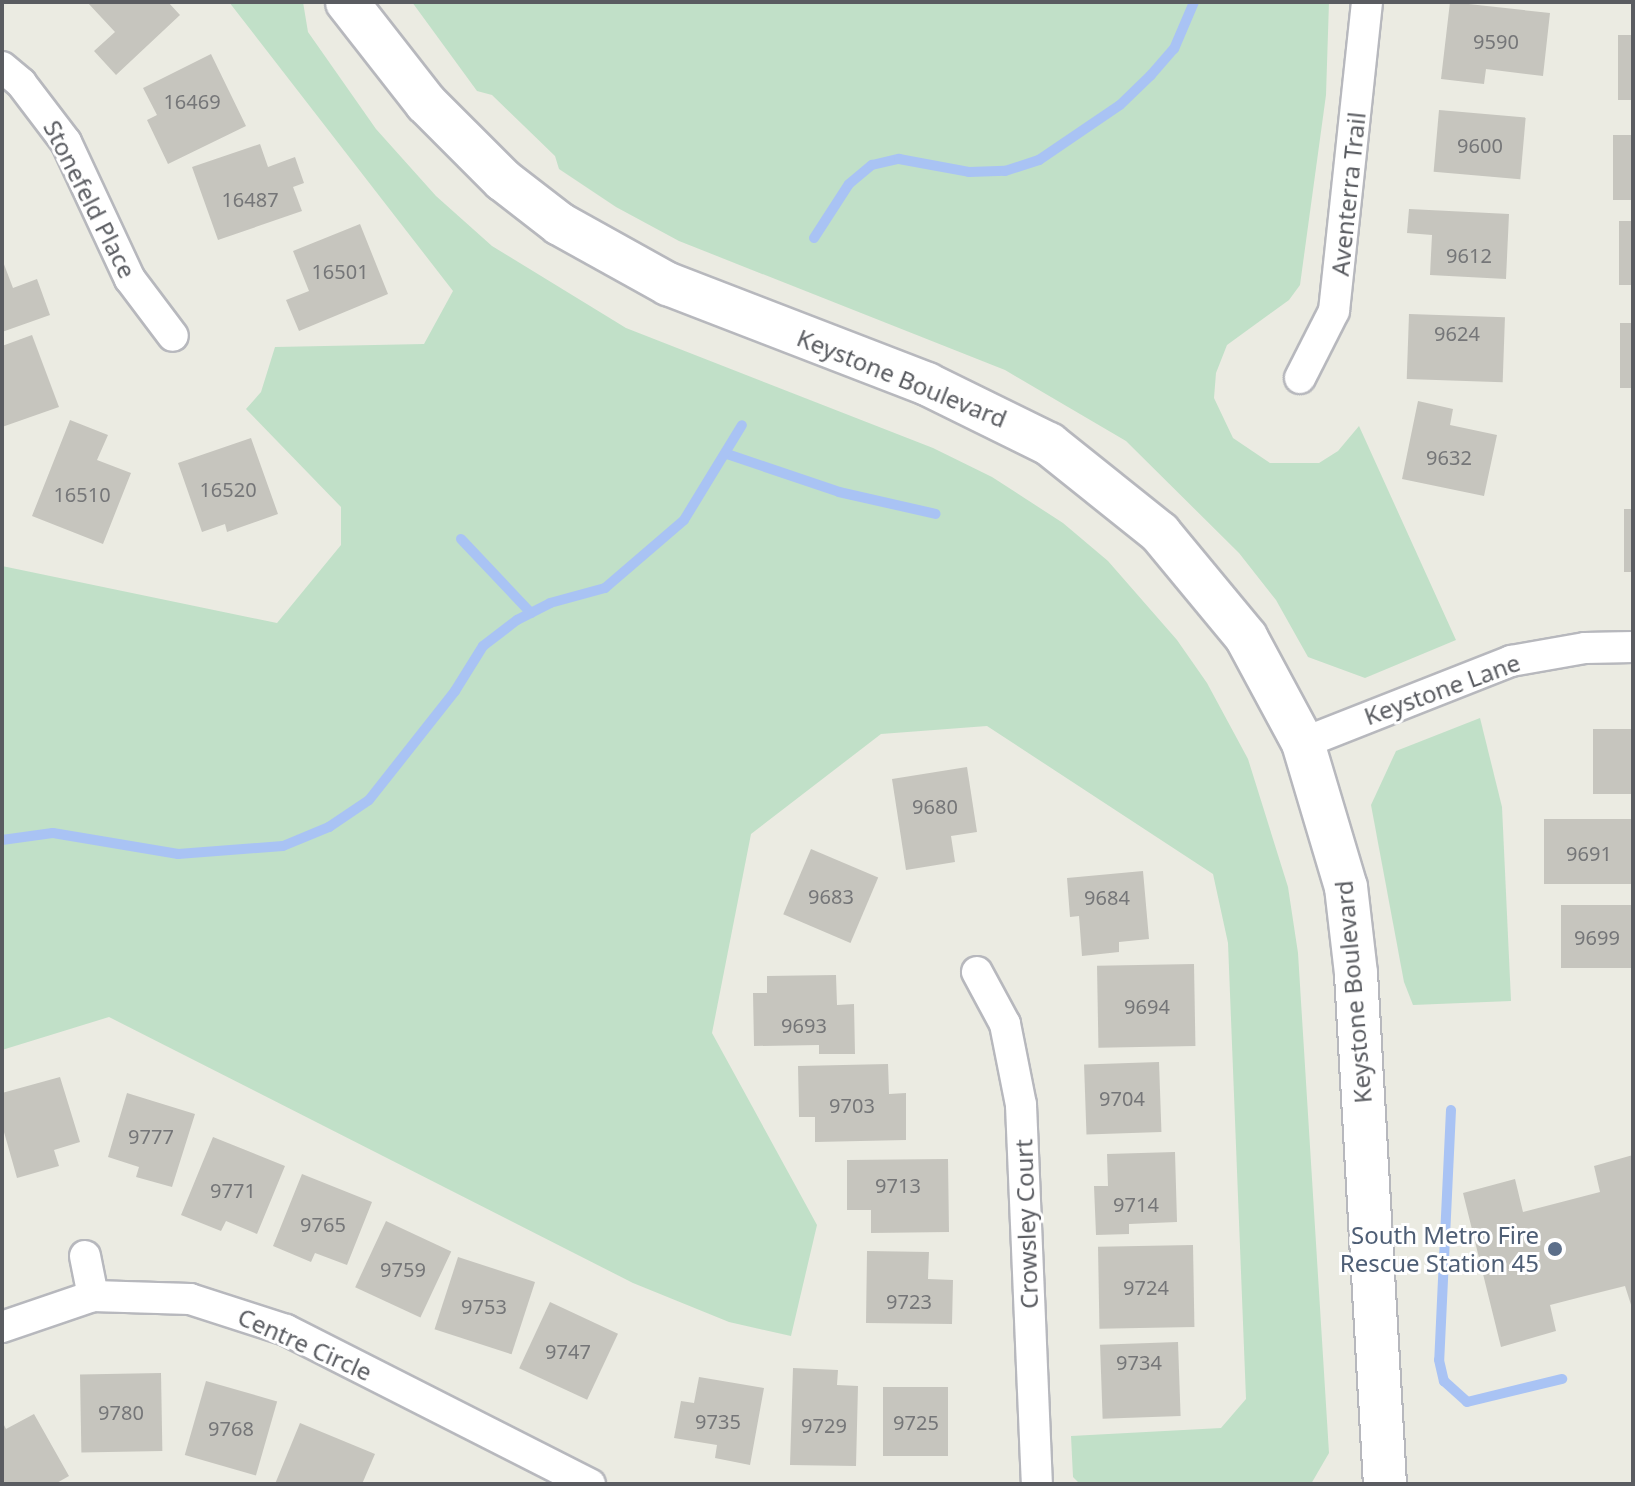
<!DOCTYPE html>
<style>
body{margin:0}
#map{position:relative;width:1635px;height:1486px;overflow:hidden;background:#ebebe2;font-family:"Noto Sans",sans-serif}
div>[style]{position:absolute}
[style*='--x']{left:calc(var(--x)*1px);top:calc(var(--y)*1px);width:calc(var(--w)*1px);rotate:calc(var(--a)*1deg)}
.green>*{inset:0;background:#c1e0c8}
.stream>*{height:10px;margin:-5px;padding:0 5px;transform-origin:5px;border-radius:5px;background:#a9c3f4}
.building>*{inset:0;background:#c6c5be;transform-origin:0 0}
.roads{filter:drop-shadow(2px 0 #b7b8bd) drop-shadow(-2px 0 #b7b8bd) drop-shadow(0 2px #b7b8bd) drop-shadow(0 -2px #b7b8bd)}
.street>*{height:30px;margin:-15px;padding:0 15px;transform-origin:15px;border-radius:15px;background:#fff}
.secondary>*{height:42px;margin:-21px;padding:0 21px;transform-origin:21px;border-radius:21px;background:#fff}
.dots>*{width:22px;height:22px;translate:-50% -50%;box-sizing:border-box;border:4px solid #fff;border-radius:50%}
span{translate:-50% -50%;white-space:nowrap;text-align:center;line-height:1.15;-webkit-text-stroke:6px #fff;paint-order:stroke}
.number-label{font-size:20px;color:#757678}
.number-label span{-webkit-text-stroke-width:0}
.street-label{font-size:24px;color:#5a5c61}
.service-label{font-size:24px;color:#4e5e75}
.right{translate:-100% -50%;text-align:right}
.frame{position:absolute;inset:0;border:4px solid #5a5c61;pointer-events:none}
</style>
<div id="map">
<div class="green">
<div style="clip-path:polygon(229px 2px,303px 2px,308px 32px,376px 129px,436px 196px,492px 246px,626px 328px,933px 448px,992px 477px,1063px 523px,1108px 561px,1177px 640px,1207px 683px,1248px 759px,1288px 887px,1298px 953px,1329px 1453px,1311px 1484px,1080px 1484px,1073px 1477px,1071px 1436px,1221px 1428px,1246px 1399px,1228px 943px,1213px 874px,987px 726px,881px 734px,751px 834px,712px 1033px,817px 1225px,791px 1336px,729px 1322px,633px 1283px,109px 1017px,2px 1050px,2px 566px,277px 623px,341px 545px,341px 507px,246px 409px,261px 392px,275px 347px,424px 344px,453px 291px)"></div>
<div style="clip-path:polygon(412px 2px,1329px 2px,1326px 95px,1300px 285px,1289px 300px,1227px 345px,1216px 373px,1214px 398px,1233px 438px,1270px 463px,1319px 463px,1338px 451px,1359px 426px,1456px 640px,1365px 678px,1308px 657px,1276px 600px,1239px 553px,1126px 441px,1005px 370px,679px 241px,616px 207px,559px 169px,555px 156px,492px 95px,477px 91px)"></div>
<div style="clip-path:polygon(1480px 718px,1502px 807px,1511px 1001px,1413px 1005px,1404px 982px,1371px 805px,1396px 751px)"></div>
</div>
<div class="stream">
<div style="--x:814;--y:238;--w:64;--a:-57.1"></div>
<div style="--x:849;--y:184;--w:30;--a:-40"></div>
<div style="--x:872;--y:165;--w:28;--a:-13"></div>
<div style="--x:899;--y:159;--w:71;--a:10.5"></div>
<div style="--x:969;--y:172;--w:36;--a:-2"></div>
<div style="--x:1005;--y:171;--w:36;--a:-18"></div>
<div style="--x:1039;--y:160;--w:98;--a:-34.2"></div>
<div style="--x:1120;--y:105;--w:43;--a:-44.1"></div>
<div style="--x:1151;--y:75;--w:35;--a:-49"></div>
<div style="--x:1174;--y:49;--w:51;--a:-66.9"></div>
<div style="--x:727;--y:454;--w:118;--a:18.7"></div>
<div style="--x:839;--y:492;--w:99;--a:12.8"></div>
<div style="--x:461;--y:539;--w:102;--a:46.6"></div>
<div style="--x:2;--y:840;--w:51;--a:-7.8"></div>
<div style="--x:53;--y:833;--w:127;--a:9.5"></div>
<div style="--x:178;--y:854;--w:105;--a:-4.4"></div>
<div style="--x:283;--y:846;--w:50;--a:-22.4"></div>
<div style="--x:329;--y:827;--w:48;--a:-34"></div>
<div style="--x:369;--y:800;--w:139;--a:-51.7"></div>
<div style="--x:455;--y:691;--w:53;--a:-58.1"></div>
<div style="--x:483;--y:646;--w:43;--a:-37.4"></div>
<div style="--x:517;--y:620;--w:37;--a:-27"></div>
<div style="--x:550;--y:603;--w:57;--a:-15.3"></div>
<div style="--x:605;--y:588;--w:104;--a:-40.7"></div>
<div style="--x:684;--y:520;--w:111;--a:-58.6"></div>
<div style="--x:1451;--y:1110;--w:250;--a:92.7"></div>
<div style="--x:1439;--y:1360;--w:22;--a:77"></div>
<div style="--x:1444;--y:1381;--w:31;--a:42"></div>
<div style="--x:1467;--y:1402;--w:98;--a:-13.6"></div>
</div>
<div class="building">
<div style="clip-path:polygon(87px 2px,168px 2px,180px 15px,116px 75px,94px 51px,115px 32px)"></div>
<div style="clip-path:polygon(1450px 2px,1550px 13px,1543px 76px,1486px 69px,1484px 84px,1441px 79px)"></div>
<div style="left:1618px;top:35px;width:15px;height:65px"></div>
<div style="clip-path:polygon(211px 54px,246px 126px,168px 164px,147px 120px,157px 115px,143px 88px)"></div>
<div style="left:1439px;top:110px;width:87px;height:62px;rotate:5deg"></div>
<div style="left:1613px;top:135px;width:20px;height:65px"></div>
<div style="clip-path:polygon(260px 144px,268px 167px,295px 157px,304px 183px,293px 187px,302px 211px,218px 240px,192px 167px)"></div>
<div style="clip-path:polygon(1409px 209px,1509px 214px,1506px 279px,1430px 275px,1432px 235px,1407px 233px)"></div>
<div style="left:1619px;top:221px;width:14px;height:64px"></div>
<div style="clip-path:polygon(360px 224px,388px 294px,299px 331px,286px 300px,309px 291px,293px 251px)"></div>
<div style="clip-path:polygon(2px 259px,13px 288px,37px 279px,50px 315px,2px 332px)"></div>
<div style="left:1409px;top:314px;width:96px;height:65px;rotate:2deg"></div>
<div style="left:1620px;top:323px;width:13px;height:65px"></div>
<div style="clip-path:polygon(32px 335px,59px 407px,2px 427px,2px 346px)"></div>
<div style="clip-path:polygon(1418px 401px,1453px 409px,1450px 425px,1497px 435px,1484px 496px,1402px 479px)"></div>
<div style="clip-path:polygon(70px 420px,108px 435px,97px 460px,131px 473px,103px 544px,32px 516px)"></div>
<div style="clip-path:polygon(251px 438px,278px 514px,227px 532px,225px 524px,202px 532px,178px 463px)"></div>
<div style="left:1624px;top:509px;width:9px;height:63px"></div>
<div style="left:1633px;top:729px;width:65px;height:40px;rotate:90deg"></div>
<div style="clip-path:polygon(967px 767px,977px 832px,951px 836px,955px 862px,906px 870px,892px 779px)"></div>
<div style="left:1633px;top:819px;width:65px;height:89px;rotate:90deg"></div>
<div style="left:811px;top:849px;width:73px;height:71px;rotate:23deg"></div>
<div style="clip-path:polygon(1143px 871px,1149px 939px,1119px 942px,1119px 952px,1082px 956px,1079px 916px,1070px 917px,1067px 878px)"></div>
<div style="left:1633px;top:905px;width:63px;height:72px;rotate:90deg"></div>
<div style="left:1194px;top:964px;width:82px;height:97px;rotate:89deg"></div>
<div style="clip-path:polygon(836px 975px,837px 1005px,854px 1004px,855px 1054px,819px 1054px,819px 1045px,754px 1046px,753px 993px,767px 993px,767px 976px)"></div>
<div style="left:1159px;top:1062px;width:70px;height:75px;rotate:88deg"></div>
<div style="clip-path:polygon(888px 1064px,889px 1094px,906px 1093px,906px 1140px,815px 1142px,815px 1117px,799px 1117px,798px 1066px)"></div>
<div style="clip-path:polygon(60px 1077px,80px 1142px,54px 1150px,59px 1166px,17px 1178px,2px 1125px,2px 1093px)"></div>
<div style="clip-path:polygon(127px 1093px,195px 1114px,172px 1187px,136px 1177px,139px 1167px,108px 1157px)"></div>
<div style="clip-path:polygon(213px 1137px,285px 1166px,257px 1234px,226px 1221px,221px 1231px,181px 1215px)"></div>
<div style="clip-path:polygon(1175px 1152px,1177px 1222px,1129px 1224px,1129px 1234px,1096px 1235px,1094px 1186px,1108px 1186px,1107px 1154px)"></div>
<div style="clip-path:polygon(1633px 1155px,1633px 1311px,1625px 1286px,1585px 1296px,1550px 1305px,1556px 1331px,1501px 1347px,1463px 1193px,1515px 1179px,1523px 1212px,1600px 1192px,1594px 1166px)"></div>
<div style="clip-path:polygon(948px 1159px,949px 1232px,871px 1233px,871px 1210px,847px 1210px,847px 1160px)"></div>
<div style="clip-path:polygon(302px 1174px,372px 1202px,347px 1265px,315px 1253px,311px 1262px,273px 1246px)"></div>
<div style="left:386px;top:1221px;width:72px;height:73px;rotate:25deg"></div>
<div style="left:1193px;top:1245px;width:82px;height:95px;rotate:89deg"></div>
<div style="clip-path:polygon(867px 1251px,929px 1252px,928px 1279px,953px 1280px,952px 1324px,866px 1323px)"></div>
<div style="left:458px;top:1257px;width:81px;height:76px;rotate:18deg"></div>
<div style="left:550px;top:1302px;width:75px;height:73px;rotate:25deg"></div>
<div style="left:1178px;top:1342px;width:74px;height:78px;rotate:88deg"></div>
<div style="clip-path:polygon(793px 1368px,838px 1370px,837px 1385px,858px 1386px,856px 1466px,790px 1465px)"></div>
<div style="left:161px;top:1373px;width:78px;height:81px;rotate:89deg"></div>
<div style="clip-path:polygon(699px 1377px,764px 1388px,750px 1465px,715px 1458px,717px 1445px,674px 1438px,681px 1401px,694px 1403px)"></div>
<div style="left:206px;top:1381px;width:74px;height:77px;rotate:16deg"></div>
<div style="left:948px;top:1387px;width:69px;height:65px;rotate:90deg"></div>
<div style="clip-path:polygon(34px 1414px,69px 1476px,55px 1484px,2px 1484px,2px 1421px,6px 1429px)"></div>
<div style="clip-path:polygon(300px 1423px,375px 1454px,362px 1484px,275px 1484px)"></div>
</div>
<div class="roads">
<div class="street">
<div style="--x:2;--y:67;--w:25;--a:40"></div>
<div style="--x:21;--y:83;--w:74;--a:52.7"></div>
<div style="--x:66;--y:142;--w:151;--a:65"></div>
<div style="--x:130;--y:279;--w:71;--a:53"></div>
<div style="--x:1300;--y:378;--w:75;--a:-63.1"></div>
<div style="--x:1334;--y:311;--w:311;--a:-83.9"></div>
<div style="--x:1303;--y:743;--w:224;--a:-21.5"></div>
<div style="--x:1511;--y:661;--w:75;--a:-10"></div>
<div style="--x:1585;--y:648;--w:48;--a:-1.2"></div>
<div style="--x:977;--y:972;--w:59;--a:61.7"></div>
<div style="--x:1005;--y:1024;--w:83;--a:78.8"></div>
<div style="--x:1021;--y:1105;--w:379;--a:87.6"></div>
<div style="--x:85;--y:1256;--w:41;--a:78.7"></div>
<div style="--x:2;--y:1327;--w:96;--a:-18.8"></div>
<div style="--x:93;--y:1296;--w:97;--a:1.8"></div>
<div style="--x:190;--y:1299;--w:101;--a:17.9"></div>
<div style="--x:286;--y:1330;--w:341;--a:26.9"></div>
</div>
<div class="secondary">
<div style="--x:347;--y:2;--w:128;--a:52"></div>
<div style="--x:426;--y:103;--w:109;--a:45"></div>
<div style="--x:503;--y:180;--w:72;--a:37.7"></div>
<div style="--x:560;--y:224;--w:124;--a:29.1"></div>
<div style="--x:668;--y:284;--w:278;--a:21.1"></div>
<div style="--x:927;--y:384;--w:136;--a:26.2"></div>
<div style="--x:1049;--y:444;--w:142;--a:38.7"></div>
<div style="--x:1160;--y:533;--w:135;--a:50.4"></div>
<div style="--x:1246;--y:637;--w:120;--a:61.7"></div>
<div style="--x:1303;--y:743;--w:150;--a:73.4"></div>
<div style="--x:1346;--y:887;--w:88;--a:83.4"></div>
<div style="--x:1356;--y:974;--w:511;--a:86.75"></div>
</div>
</div>
<div class="dots">
<div style="left:1555px;top:1249px;background:#5c6f8a"></div>
</div>
<div class="number-label">
<span style="left:1496px;top:41px">9590</span>
<span style="left:192px;top:101px">16469</span>
<span style="left:1480px;top:145px">9600</span>
<span style="left:250px;top:199px">16487</span>
<span style="left:1469px;top:255px">9612</span>
<span style="left:340px;top:271px">16501</span>
<span style="left:1457px;top:333px">9624</span>
<span style="left:1449px;top:457px">9632</span>
<span style="left:228px;top:489px">16520</span>
<span style="left:82px;top:494px">16510</span>
<span style="left:935px;top:806px">9680</span>
<span style="left:1589px;top:853px">9691</span>
<span style="left:831px;top:896px">9683</span>
<span style="left:1107px;top:897px">9684</span>
<span style="left:1597px;top:937px">9699</span>
<span style="left:1147px;top:1006px">9694</span>
<span style="left:804px;top:1025px">9693</span>
<span style="left:1122px;top:1098px">9704</span>
<span style="left:852px;top:1105px">9703</span>
<span style="left:151px;top:1136px">9777</span>
<span style="left:898px;top:1185px">9713</span>
<span style="left:233px;top:1190px">9771</span>
<span style="left:1136px;top:1204px">9714</span>
<span style="left:323px;top:1224px">9765</span>
<span style="left:403px;top:1269px">9759</span>
<span style="left:1146px;top:1287px">9724</span>
<span style="left:909px;top:1301px">9723</span>
<span style="left:484px;top:1306px">9753</span>
<span style="left:568px;top:1351px">9747</span>
<span style="left:1139px;top:1362px">9734</span>
<span style="left:121px;top:1412px">9780</span>
<span style="left:718px;top:1421px">9735</span>
<span style="left:916px;top:1422px">9725</span>
<span style="left:824px;top:1425px">9729</span>
<span style="left:231px;top:1428px">9768</span>
</div>
<div class="street-label">
<span style="left:1348px;top:194px;rotate:-84deg">Aventerra Trail</span>
<span style="left:90px;top:199px;rotate:63deg">Stonefeld Place</span>
<span style="left:902px;top:378px;rotate:22deg">Keystone Boulevard</span>
<span style="left:1442px;top:689px;rotate:-20deg">Keystone Lane</span>
<span style="left:1353px;top:992px;rotate:-95deg">Keystone Boulevard</span>
<span style="left:1026px;top:1224px;rotate:-92deg">Crowsley Court</span>
<span style="left:305px;top:1344px;rotate:24deg">Centre Circle</span>
</div>
<div class="service-label">
<span class="right" style="left:1539px;top:1249px">South Metro Fire<br>Rescue Station 45</span>
</div>
<div class="frame"></div>
</div>
